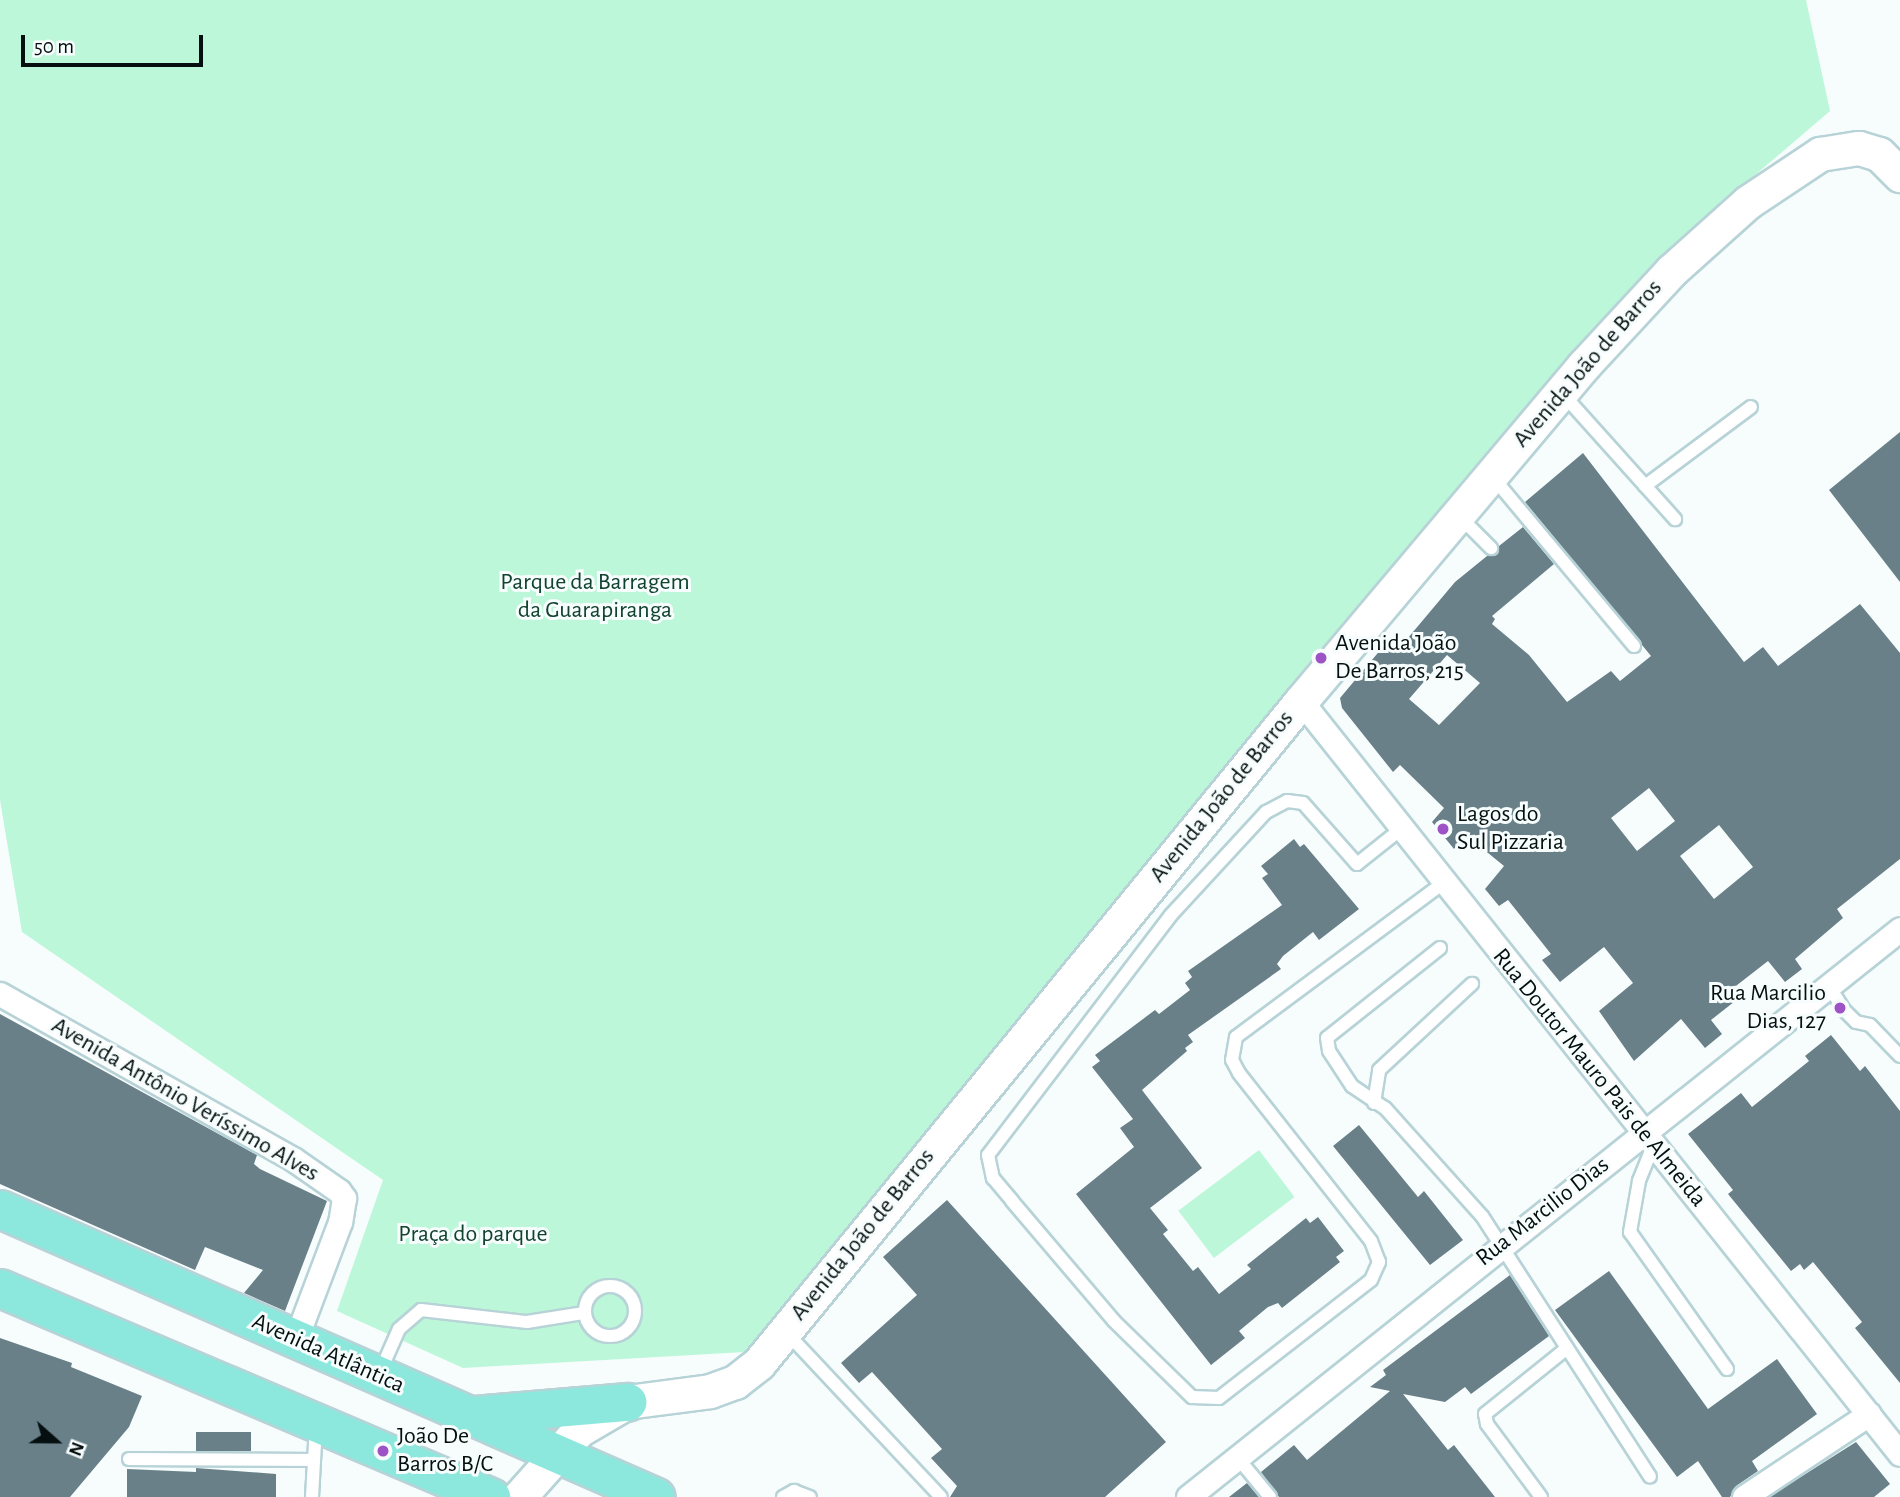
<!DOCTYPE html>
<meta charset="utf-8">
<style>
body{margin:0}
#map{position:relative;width:1900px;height:1497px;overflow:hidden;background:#f7fdfd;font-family:"Alegreya Sans",sans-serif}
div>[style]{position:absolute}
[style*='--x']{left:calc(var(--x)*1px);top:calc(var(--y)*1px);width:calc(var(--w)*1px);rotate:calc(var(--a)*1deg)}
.green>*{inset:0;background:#bdf7d9;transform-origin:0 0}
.building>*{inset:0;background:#698089;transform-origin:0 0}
.roads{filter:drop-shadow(2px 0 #b7d3d7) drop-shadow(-2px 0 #b7d3d7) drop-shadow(0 2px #b7d3d7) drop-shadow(0 -2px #b7d3d7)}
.lane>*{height:12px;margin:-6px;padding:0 6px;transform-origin:6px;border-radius:6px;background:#fff}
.lane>.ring{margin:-6px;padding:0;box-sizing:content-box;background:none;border:12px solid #fff;border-radius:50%}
.street>*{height:23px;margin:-11.5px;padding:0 11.5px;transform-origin:11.5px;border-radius:11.5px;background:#fff}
.secondary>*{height:33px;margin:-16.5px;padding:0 16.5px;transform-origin:16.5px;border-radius:16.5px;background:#fff}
.primary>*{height:37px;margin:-18.5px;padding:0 18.5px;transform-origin:18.5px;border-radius:18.5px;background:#8ce8dd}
.dots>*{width:19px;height:19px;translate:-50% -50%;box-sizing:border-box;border:4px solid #f7fdfd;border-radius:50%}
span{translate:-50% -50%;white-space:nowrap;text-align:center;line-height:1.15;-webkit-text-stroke:6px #f7fdfd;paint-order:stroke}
.street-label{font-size:24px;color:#050f10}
.park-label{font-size:24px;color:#11422e}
.poi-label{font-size:24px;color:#050f10}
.left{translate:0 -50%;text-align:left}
.right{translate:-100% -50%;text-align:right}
.north{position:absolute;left:21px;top:1406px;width:70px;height:70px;-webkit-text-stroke:5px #f7fdfd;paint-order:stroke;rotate:111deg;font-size:19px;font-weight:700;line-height:28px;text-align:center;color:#050f10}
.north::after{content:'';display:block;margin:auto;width:24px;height:32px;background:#050f10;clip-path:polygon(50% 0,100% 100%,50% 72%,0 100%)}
.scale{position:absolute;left:21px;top:35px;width:182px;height:32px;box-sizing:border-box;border:4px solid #050f10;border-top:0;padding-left:9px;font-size:21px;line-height:24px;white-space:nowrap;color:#050f10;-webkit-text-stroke:5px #f7fdfd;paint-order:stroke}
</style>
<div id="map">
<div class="green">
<div style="clip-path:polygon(0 0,1806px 0,1830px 111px,1664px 253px,1545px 389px,1308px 664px,745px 1352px,463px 1368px,337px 1311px,383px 1180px,22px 932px,0 800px)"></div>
<div style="left:1259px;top:1150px;width:59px;height:101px;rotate:53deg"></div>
</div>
<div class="building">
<div style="clip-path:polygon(1900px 432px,1900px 582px,1829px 490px)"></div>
<div style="clip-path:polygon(evenodd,1583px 453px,1744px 662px,1763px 647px,1778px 666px,1860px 604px,1900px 653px,1900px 859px,1837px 909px,1843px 918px,1795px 959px,1802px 969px,1785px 982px,1768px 961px,1732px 989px,1739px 998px,1711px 1020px,1722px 1034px,1705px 1048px,1681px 1019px,1634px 1061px,1599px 1011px,1633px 983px,1604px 947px,1560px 982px,1542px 960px,1551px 954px,1508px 900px,1499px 906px,1485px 889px,1504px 866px,1466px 835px,1454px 849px,1432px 822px,1444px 808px,1400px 765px,1393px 772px,1342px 708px,1340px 698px,1382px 648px,1397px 651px,1455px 582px,1487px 556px,1497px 555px,1499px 546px,1523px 527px,1554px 564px,1492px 616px,1495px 619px,1492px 624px,1529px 655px,1567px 702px,1611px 671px,1620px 681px,1651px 656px,1525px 502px,1583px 453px,1447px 655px,1480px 683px,1439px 725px,1409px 699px,1447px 655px,1583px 453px,1649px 788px,1675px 821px,1637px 851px,1611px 818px,1649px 788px,1583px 453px,1719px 825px,1753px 867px,1714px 899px,1680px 856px,1719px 825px)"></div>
<div style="clip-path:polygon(1294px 839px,1300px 847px,1304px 844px,1359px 909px,1319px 940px,1313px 932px,1283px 956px,1277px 964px,1281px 969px,1188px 1035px,1193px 1042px,1185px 1048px,1187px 1051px,1142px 1090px,1202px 1168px,1150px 1208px,1168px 1230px,1163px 1234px,1193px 1271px,1198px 1267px,1219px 1294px,1251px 1269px,1247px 1265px,1306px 1218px,1310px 1223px,1318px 1217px,1344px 1251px,1336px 1257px,1340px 1262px,1282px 1308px,1278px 1303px,1268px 1307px,1239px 1331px,1245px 1338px,1211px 1365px,1076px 1194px,1134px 1147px,1120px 1128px,1133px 1119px,1092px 1067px,1100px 1061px,1095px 1055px,1155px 1010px,1159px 1014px,1190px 990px,1185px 983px,1192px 977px,1188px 971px,1282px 905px,1262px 878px,1268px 874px,1261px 866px)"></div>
<div style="clip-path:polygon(0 1014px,257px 1155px,254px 1164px,260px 1169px,327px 1201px,285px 1311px,244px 1293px,263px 1270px,205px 1247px,195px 1270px,0 1184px)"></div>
<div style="clip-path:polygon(1831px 1035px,1860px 1071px,1865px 1066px,1900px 1111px,1900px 1383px,1855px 1328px,1862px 1322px,1813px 1262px,1804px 1270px,1800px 1264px,1791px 1271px,1728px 1194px,1733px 1190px,1688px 1134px,1741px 1093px,1752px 1107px,1809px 1061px,1805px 1056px)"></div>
<div style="clip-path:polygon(1359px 1125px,1418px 1197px,1424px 1191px,1463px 1240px,1430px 1265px,1333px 1146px)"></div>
<div style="clip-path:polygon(947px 1200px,1166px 1442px,1105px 1497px,950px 1497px,957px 1486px,931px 1458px,942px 1449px,872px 1372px,859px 1383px,841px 1363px,917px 1295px,883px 1257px)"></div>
<div style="clip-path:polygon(1609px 1271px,1708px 1409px,1777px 1359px,1817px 1414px,1752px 1461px,1758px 1471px,1736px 1486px,1730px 1497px,1722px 1497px,1698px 1461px,1677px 1477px,1555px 1310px)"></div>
<div style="clip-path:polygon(1510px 1275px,1549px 1336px,1471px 1394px,1465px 1387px,1445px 1402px,1403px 1394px,1448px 1450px,1454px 1445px,1495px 1497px,1279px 1497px,1261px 1472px,1294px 1445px,1307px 1460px,1390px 1391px,1370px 1387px,1386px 1375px,1383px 1370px)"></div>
<div style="clip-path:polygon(0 1338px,72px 1363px,71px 1367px,142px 1396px,129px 1427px,70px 1497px,0 1497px)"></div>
<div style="left:251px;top:1432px;width:19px;height:55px;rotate:90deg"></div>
<div style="clip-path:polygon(1856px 1442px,1890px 1484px,1874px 1497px,1769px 1497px)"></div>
<div style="clip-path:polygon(196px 1468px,276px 1474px,276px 1497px,127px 1497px,127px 1469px,196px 1472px)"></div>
<div style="clip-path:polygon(1247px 1483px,1259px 1497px,1229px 1497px)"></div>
</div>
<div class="roads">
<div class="lane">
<div style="--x:1561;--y:392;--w:171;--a:48.1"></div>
<div style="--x:1491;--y:475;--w:223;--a:50.1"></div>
<div style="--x:1645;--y:486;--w:132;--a:-36.7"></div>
<div style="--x:1458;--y:515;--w:47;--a:45"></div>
<div style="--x:1401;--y:829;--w:56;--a:141.5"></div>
<div style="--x:1357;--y:864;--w:81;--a:-131.5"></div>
<div style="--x:1303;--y:803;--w:16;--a:-173"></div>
<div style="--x:1287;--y:801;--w:24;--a:152"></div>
<div style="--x:1266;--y:812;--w:140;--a:132.7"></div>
<div style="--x:1171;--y:915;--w:302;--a:127.3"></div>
<div style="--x:988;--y:1155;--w:24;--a:78"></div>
<div style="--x:993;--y:1178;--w:30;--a:50"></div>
<div style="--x:1012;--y:1201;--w:157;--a:49.6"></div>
<div style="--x:1114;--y:1321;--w:109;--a:44.3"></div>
<div style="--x:1192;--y:1397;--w:27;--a:2"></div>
<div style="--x:1219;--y:1398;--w:192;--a:-37.8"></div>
<div style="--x:1371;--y:1280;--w:20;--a:-66"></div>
<div style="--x:1379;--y:1262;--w:22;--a:-111"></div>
<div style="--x:1371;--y:1241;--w:214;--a:-128.2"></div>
<div style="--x:1239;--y:1073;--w:15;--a:-118"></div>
<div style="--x:1232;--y:1060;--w:23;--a:-80"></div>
<div style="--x:1236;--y:1037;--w:258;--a:-36.6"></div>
<div style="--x:1440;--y:948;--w:144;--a:141.5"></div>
<div style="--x:1327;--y:1038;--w:13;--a:81"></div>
<div style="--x:1329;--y:1051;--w:42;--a:56.7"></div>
<div style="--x:1352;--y:1086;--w:40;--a:34"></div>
<div style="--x:1385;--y:1108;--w:145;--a:48.1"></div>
<div style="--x:1482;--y:1216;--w:310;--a:57.2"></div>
<div style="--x:1829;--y:986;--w:28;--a:58"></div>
<div style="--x:1844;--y:1010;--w:17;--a:45"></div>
<div style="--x:1856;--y:1022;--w:14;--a:12"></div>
<div style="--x:1870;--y:1025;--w:43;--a:45.9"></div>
<div style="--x:1374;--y:1103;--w:33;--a:-81"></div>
<div style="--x:1379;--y:1070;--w:127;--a:-42.8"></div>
<div style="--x:1653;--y:1146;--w:38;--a:112"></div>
<div style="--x:1639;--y:1181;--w:52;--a:100"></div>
<div style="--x:1630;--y:1232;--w:168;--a:54.7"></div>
<div class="ring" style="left:585px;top:1286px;width:38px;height:38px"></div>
<div style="--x:786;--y:1332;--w:226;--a:46.8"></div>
<div style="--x:380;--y:1372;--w:47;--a:-66.2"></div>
<div style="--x:399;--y:1329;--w:29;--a:-41"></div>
<div style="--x:421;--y:1310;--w:107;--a:6.5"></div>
<div style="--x:527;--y:1322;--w:58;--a:-9"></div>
<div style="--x:1237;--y:1457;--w:52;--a:50.5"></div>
<div style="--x:129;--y:1459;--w:185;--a:0.3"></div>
<div style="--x:312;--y:1497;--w:71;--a:-86.8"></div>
<div style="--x:783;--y:1497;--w:13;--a:-29"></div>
<div style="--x:794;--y:1491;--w:17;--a:21"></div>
<div style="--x:1541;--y:1497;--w:91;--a:-126.5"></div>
<div style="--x:1487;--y:1424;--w:10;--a:-101"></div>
<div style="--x:1485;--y:1414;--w:105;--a:-38.8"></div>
</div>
<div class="street">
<div style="--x:1301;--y:701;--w:962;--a:51.5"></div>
<div style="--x:0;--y:994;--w:336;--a:29.4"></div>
<div style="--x:293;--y:1159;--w:56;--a:34.8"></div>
<div style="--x:339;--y:1191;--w:9;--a:54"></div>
<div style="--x:344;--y:1198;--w:24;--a:99"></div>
<div style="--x:340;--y:1222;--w:127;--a:110.7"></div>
<div style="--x:1188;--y:1497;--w:911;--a:-38.58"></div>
<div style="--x:1744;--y:1497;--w:150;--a:-33.6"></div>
</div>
<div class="secondary">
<div style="--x:519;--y:1497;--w:90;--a:-48.2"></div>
<div style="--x:579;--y:1430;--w:56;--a:-30.3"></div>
<div style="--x:627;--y:1402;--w:84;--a:-7.5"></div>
<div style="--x:710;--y:1391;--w:27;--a:-20"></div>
<div style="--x:735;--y:1382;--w:31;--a:-38"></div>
<div style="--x:759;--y:1363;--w:856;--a:-50.69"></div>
<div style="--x:1301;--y:701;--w:439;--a:-49.9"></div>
<div style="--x:1584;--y:365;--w:128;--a:-47.2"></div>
<div style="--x:1671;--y:271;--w:103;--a:-41.9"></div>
<div style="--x:1748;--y:202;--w:87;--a:-33.7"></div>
<div style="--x:1820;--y:154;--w:39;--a:-9"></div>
<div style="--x:1859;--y:148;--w:21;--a:17"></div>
<div style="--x:1879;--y:154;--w:30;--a:45"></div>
</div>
<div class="primary">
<div style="--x:0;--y:1209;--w:716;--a:23.7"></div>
<div style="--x:0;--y:1288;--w:534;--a:23.06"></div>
<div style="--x:474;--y:1415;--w:154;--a:-4.9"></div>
</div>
</div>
<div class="dots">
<div style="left:1321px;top:658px;background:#9d52c5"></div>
<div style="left:1443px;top:829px;background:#9d52c5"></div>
<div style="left:1840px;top:1008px;background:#9d52c5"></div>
<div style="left:383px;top:1451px;background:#9d52c5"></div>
</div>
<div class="street-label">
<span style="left:1588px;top:364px;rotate:-49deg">Avenida João de Barros</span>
<span style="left:1222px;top:797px;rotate:-51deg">Avenida João de Barros</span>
<span style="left:1599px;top:1078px;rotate:51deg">Rua Doutor Mauro Pais de Almeida</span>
<span style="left:185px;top:1100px;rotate:30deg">Avenida Antônio Veríssimo Alves</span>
<span style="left:1543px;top:1212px;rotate:-38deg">Rua Marcilio Dias</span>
<span style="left:863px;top:1235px;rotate:-51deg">Avenida João de Barros</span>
<span style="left:328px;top:1354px;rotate:24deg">Avenida Atlântica</span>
</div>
<div class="park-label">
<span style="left:595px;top:597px">Parque da Barragem<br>da Guarapiranga</span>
<span style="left:473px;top:1235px">Praça do parque</span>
</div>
<div class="poi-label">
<span class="left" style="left:1335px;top:658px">Avenida João<br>De Barros, 215</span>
<span class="left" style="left:1457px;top:829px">Lagos do<br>Sul Pizzaria</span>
<span class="right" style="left:1826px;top:1008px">Rua Marcilio<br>Dias, 127</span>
<span class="left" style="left:397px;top:1451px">João De<br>Barros B/C</span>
</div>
<div class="north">N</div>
<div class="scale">50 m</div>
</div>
